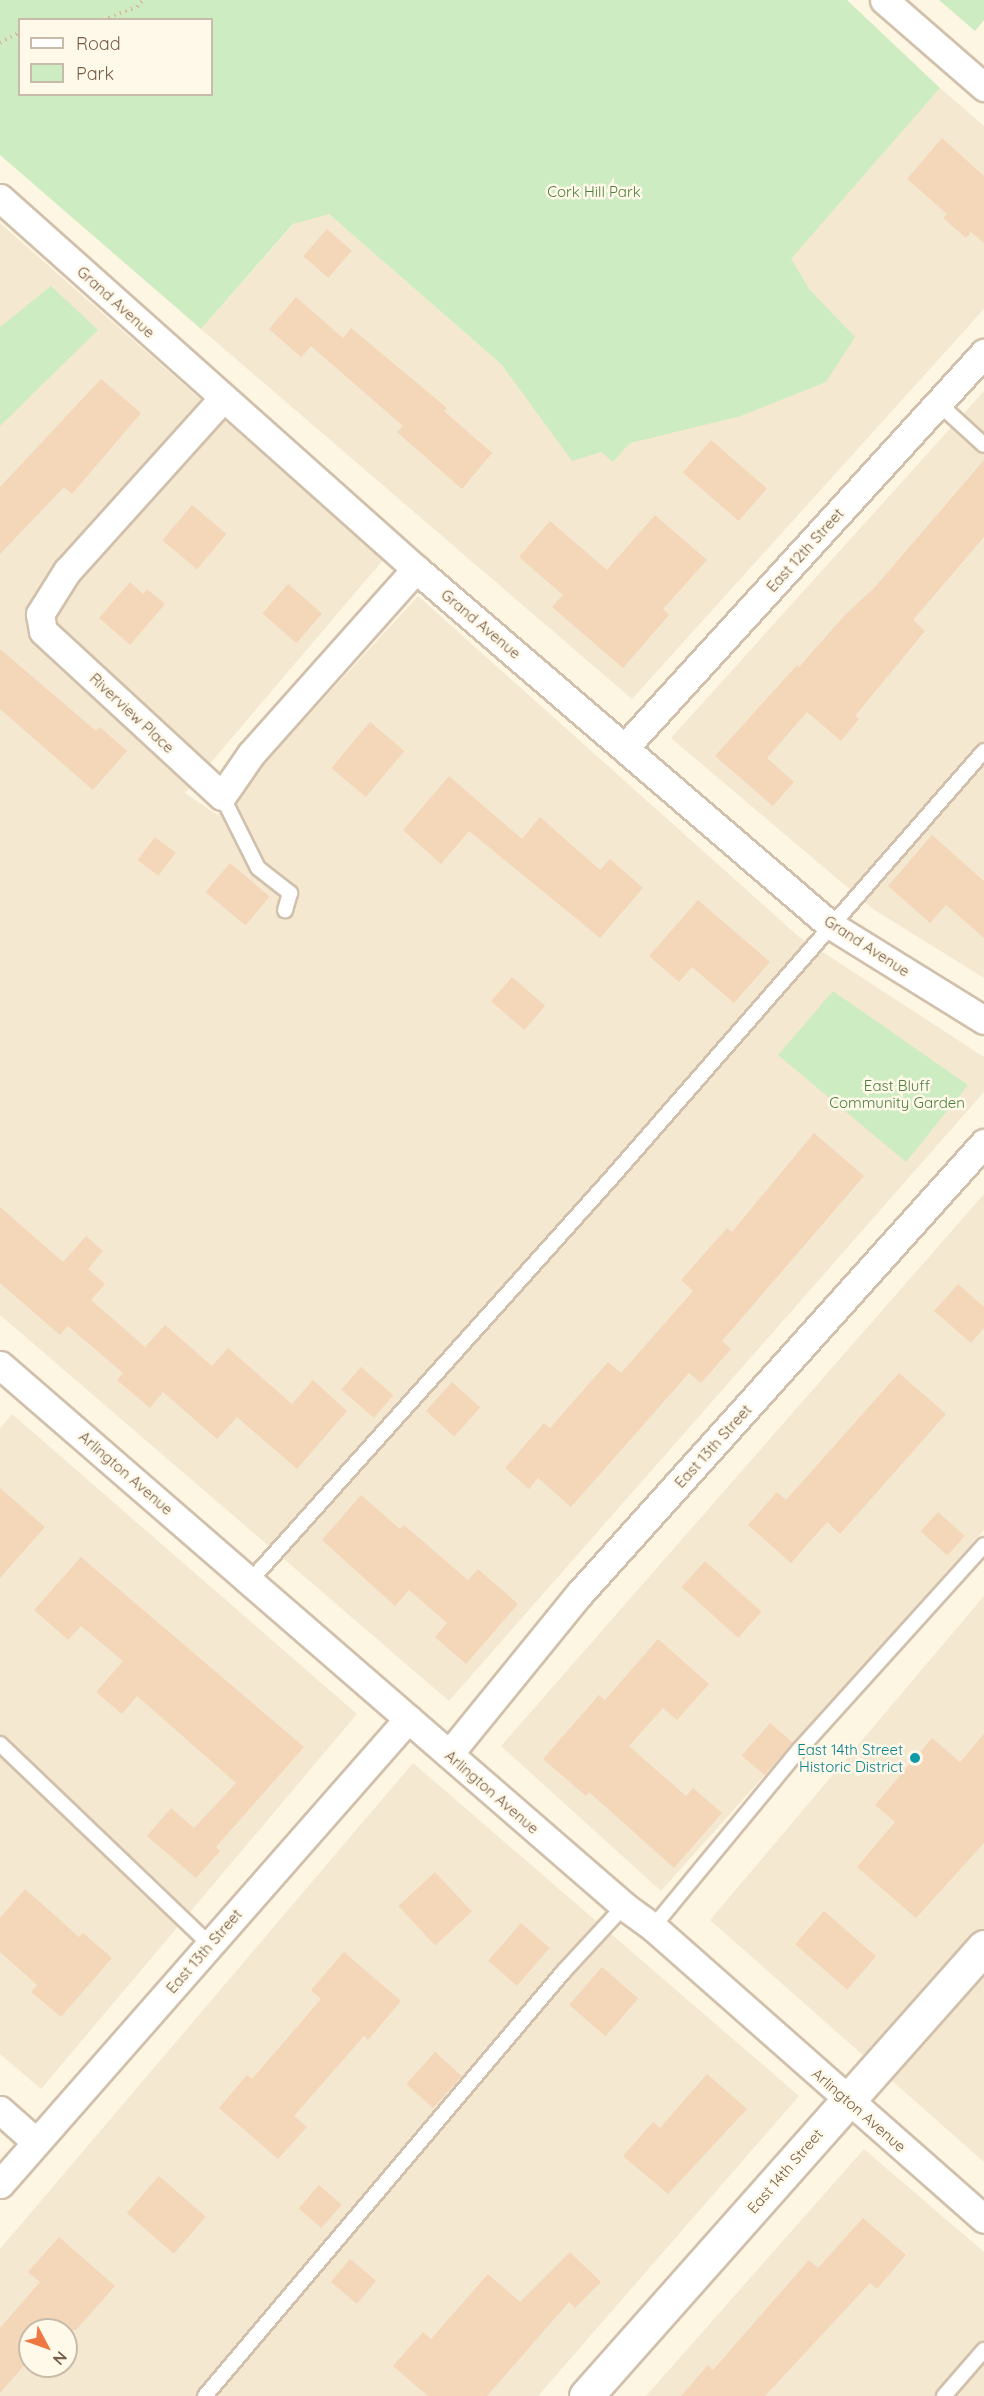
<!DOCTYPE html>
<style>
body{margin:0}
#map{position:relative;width:984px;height:2396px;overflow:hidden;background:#fdf6e3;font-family:Quicksand,sans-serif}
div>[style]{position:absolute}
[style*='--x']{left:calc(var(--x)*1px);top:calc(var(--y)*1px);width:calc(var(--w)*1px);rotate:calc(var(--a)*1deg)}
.residential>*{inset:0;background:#f5e8d1}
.green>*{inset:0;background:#ceecc1}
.building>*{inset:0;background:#f4d6b9;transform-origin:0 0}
.path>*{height:4px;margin-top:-2px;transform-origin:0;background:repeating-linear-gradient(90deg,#d9ba9c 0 1.5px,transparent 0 6px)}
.roads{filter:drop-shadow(2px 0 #d1c0ab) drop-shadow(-2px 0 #d1c0ab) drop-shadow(0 2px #d1c0ab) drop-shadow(0 -2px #d1c0ab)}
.service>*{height:14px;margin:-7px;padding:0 7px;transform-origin:7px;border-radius:7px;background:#fff}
.minor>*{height:27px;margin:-13.5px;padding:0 13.5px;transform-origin:13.5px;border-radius:13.5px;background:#fff}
.tertiary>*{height:33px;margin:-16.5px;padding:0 16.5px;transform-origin:16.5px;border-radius:16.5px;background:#fff}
.dots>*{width:16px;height:16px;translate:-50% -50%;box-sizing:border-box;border:3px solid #fff9ea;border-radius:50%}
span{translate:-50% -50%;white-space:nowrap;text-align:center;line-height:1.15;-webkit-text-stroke:5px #fff9ea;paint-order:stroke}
.park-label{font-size:15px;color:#4c7e3f}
.street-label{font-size:15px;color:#775d47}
.culture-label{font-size:15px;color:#0d838f}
.right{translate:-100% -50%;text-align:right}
.legend{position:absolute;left:18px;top:18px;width:195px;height:78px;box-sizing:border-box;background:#fff9ea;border:2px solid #c9bba9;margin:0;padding:8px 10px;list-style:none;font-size:18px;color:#775d47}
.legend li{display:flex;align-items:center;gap:12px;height:30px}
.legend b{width:30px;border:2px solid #c9bba9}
.north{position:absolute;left:18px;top:2318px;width:60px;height:60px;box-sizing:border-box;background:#fff9ea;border:2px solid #c9bba9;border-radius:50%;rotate:131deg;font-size:16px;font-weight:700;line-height:24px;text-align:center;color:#775d47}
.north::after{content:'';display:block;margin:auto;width:21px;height:27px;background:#ee7842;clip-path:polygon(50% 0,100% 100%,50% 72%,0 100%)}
</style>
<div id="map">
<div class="residential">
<div style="clip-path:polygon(940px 88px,984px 126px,984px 309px,632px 699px,201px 329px,314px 201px,613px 462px)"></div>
<div style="clip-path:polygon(0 223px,383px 560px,185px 793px,217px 815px,418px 596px,798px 936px,984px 1057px,984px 1092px,449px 1701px,0 1315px)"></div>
<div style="clip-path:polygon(984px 391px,984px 978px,873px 909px,671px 738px)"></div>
<div style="clip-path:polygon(984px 1194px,984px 1530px,661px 1891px,501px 1746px)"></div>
<div style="clip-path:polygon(12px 1414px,357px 1714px,41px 2089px,0 2054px,0 1428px)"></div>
<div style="clip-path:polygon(984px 1596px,984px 2162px,710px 1920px)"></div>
<div style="clip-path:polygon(evenodd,413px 1763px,799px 2096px,538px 2396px,0 2396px,0 2249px,413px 1763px,30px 2330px,66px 2330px,66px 2366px,30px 2366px,30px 2330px)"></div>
<div style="clip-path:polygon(864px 2149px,984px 2252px,984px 2396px,646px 2396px)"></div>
</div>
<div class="green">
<div style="clip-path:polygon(evenodd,0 0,847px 0,940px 88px,791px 259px,810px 290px,855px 337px,826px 382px,741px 416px,630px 443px,613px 462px,601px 452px,572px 461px,502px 365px,329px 214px,293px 224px,201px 329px,0 155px,0 0,20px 20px,212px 20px,212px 94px,20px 94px,20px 20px)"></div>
<div style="clip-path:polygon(939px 0,984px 0,984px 20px,975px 31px)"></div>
<div style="clip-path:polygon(51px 286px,98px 330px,0 426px,0 327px)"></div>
<div style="clip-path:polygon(833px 991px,968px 1085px,906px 1162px,778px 1055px)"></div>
</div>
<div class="building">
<div style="clip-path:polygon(942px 138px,984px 176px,984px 243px,971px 232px,966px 238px,943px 218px,947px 214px,907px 179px)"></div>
<div style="left:327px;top:229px;width:33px;height:36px;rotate:41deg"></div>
<div style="clip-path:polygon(296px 297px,343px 338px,351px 328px,447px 408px,444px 411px,492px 453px,462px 489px,397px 432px,403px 426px,311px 346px,301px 357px,269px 329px)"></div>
<div style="clip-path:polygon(101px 379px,141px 413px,72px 494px,64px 487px,0 554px,0 487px)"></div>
<div style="left:711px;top:440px;width:74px;height:43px;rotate:41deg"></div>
<div style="clip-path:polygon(984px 460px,984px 537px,913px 620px,925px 631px,855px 716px,859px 719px,841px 741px,807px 712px,767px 758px,794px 782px,773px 806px,715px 756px,797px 665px,799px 667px,844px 616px,875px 587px)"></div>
<div style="left:192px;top:505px;width:45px;height:46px;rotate:40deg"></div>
<div style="clip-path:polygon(655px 515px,707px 560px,663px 609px,669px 615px,623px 668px,552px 607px,563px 595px,519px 557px,550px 521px,607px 570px)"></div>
<div style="clip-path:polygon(130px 582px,143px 594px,147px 589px,165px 604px,130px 645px,99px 618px)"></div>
<div style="left:288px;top:584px;width:45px;height:39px;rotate:41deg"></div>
<div style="clip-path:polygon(0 649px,96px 731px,100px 727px,127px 751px,93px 790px,0 709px)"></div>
<div style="left:370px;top:722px;width:45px;height:60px;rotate:40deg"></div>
<div style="clip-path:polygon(449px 776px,522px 839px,540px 817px,600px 870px,610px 859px,643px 888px,600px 938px,469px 831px,441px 864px,403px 830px)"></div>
<div style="clip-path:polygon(932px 835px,984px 881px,984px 938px,946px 905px,930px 923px,888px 886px)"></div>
<div style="left:155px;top:837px;width:26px;height:29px;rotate:37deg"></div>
<div style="left:230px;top:863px;width:52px;height:38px;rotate:40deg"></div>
<div style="clip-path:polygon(698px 900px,770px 962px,734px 1003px,692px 967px,679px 982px,649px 956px)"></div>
<div style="left:512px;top:977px;width:44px;height:32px;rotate:41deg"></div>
<div style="clip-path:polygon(814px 1133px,864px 1176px,722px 1341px,731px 1349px,701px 1383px,689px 1373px,571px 1507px,538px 1478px,529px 1489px,505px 1468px,544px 1423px,550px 1428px,608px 1362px,621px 1373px,693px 1291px,681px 1280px,727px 1228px,732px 1232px)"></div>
<div style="clip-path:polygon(0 1207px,63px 1262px,86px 1236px,103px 1251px,88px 1269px,105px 1284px,91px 1300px,145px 1347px,165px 1325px,212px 1366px,228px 1348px,292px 1404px,313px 1380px,347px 1411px,297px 1469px,237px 1417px,217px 1439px,163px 1392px,150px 1408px,117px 1380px,123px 1373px,68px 1326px,60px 1335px,0 1283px)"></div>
<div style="clip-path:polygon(958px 1284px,984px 1307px,984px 1328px,971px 1343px,934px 1311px)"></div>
<div style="left:361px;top:1367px;width:43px;height:30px;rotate:41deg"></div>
<div style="clip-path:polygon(899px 1373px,946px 1414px,840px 1534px,827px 1522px,791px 1563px,748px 1525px,777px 1492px,786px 1500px)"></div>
<div style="left:452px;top:1382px;width:38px;height:39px;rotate:42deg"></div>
<div style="clip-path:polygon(0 1488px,45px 1527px,0 1578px)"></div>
<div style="clip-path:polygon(361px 1495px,400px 1529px,404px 1525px,468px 1580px,478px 1569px,518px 1604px,466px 1664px,435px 1637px,447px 1623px,409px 1590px,395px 1606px,322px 1540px)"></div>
<div style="left:938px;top:1512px;width:36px;height:26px;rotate:42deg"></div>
<div style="clip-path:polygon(81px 1557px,304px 1747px,216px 1847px,220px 1851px,196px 1878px,147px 1836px,171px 1808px,194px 1828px,236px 1783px,137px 1696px,122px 1714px,96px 1692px,123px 1661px,81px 1626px,68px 1640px,34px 1610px)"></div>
<div style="left:705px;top:1561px;width:76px;height:35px;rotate:42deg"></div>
<div style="clip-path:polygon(658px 1639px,709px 1684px,677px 1720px,663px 1708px,629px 1746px,686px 1796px,693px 1788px,722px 1813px,674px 1868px,589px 1792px,586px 1796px,543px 1759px,599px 1695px,605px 1700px)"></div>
<div style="left:770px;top:1723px;width:30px;height:43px;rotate:41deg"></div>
<div style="clip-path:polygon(984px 1734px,984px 1843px,916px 1918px,857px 1867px,895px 1822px,875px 1805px,932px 1738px,960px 1762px)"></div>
<div style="left:435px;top:1872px;width:54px;height:50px;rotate:47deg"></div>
<div style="clip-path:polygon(25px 1889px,79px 1937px,83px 1933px,112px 1958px,61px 2017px,31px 1992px,37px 1985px,0 1952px,0 1918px)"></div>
<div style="left:824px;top:1911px;width:69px;height:44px;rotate:41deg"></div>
<div style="left:521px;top:1923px;width:38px;height:50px;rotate:41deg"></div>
<div style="clip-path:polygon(344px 1952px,401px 2001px,368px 2040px,364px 2036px,294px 2116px,307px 2127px,278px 2159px,219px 2108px,247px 2075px,252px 2079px,321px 1999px,311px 1990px)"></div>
<div style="left:602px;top:1967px;width:48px;height:50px;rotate:41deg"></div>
<div style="left:435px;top:2052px;width:36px;height:43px;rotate:42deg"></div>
<div style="clip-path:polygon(707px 2074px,747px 2109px,668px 2194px,623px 2156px,653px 2122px,660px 2128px)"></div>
<div style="left:159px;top:2176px;width:62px;height:49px;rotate:41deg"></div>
<div style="left:319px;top:2185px;width:30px;height:31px;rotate:41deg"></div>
<div style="clip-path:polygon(863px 2218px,906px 2255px,877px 2289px,870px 2283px,765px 2396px,681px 2396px,708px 2365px,713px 2370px,809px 2260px,818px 2268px)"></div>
<div style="clip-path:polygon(59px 2237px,115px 2286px,76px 2330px,30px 2330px,30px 2359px,0 2393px,0 2328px,40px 2282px,28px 2272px)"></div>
<div style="clip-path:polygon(570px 2252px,601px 2282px,575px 2308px,569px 2302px,487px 2396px,428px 2396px,393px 2366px,423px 2332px,431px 2339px,488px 2274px,520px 2302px)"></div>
<div style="left:350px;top:2259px;width:34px;height:30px;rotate:40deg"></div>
</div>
<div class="path">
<div style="--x:103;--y:20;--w:36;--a:-21"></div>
<div style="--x:137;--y:7;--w:9;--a:-49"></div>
<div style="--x:0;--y:43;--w:23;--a:-29"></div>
</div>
<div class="roads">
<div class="service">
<div style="--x:938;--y:403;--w:62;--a:42.4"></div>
<div style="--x:222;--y:796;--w:80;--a:63.4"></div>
<div style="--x:258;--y:868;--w:41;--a:38"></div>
<div style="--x:290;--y:893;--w:18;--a:106"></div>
<div style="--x:251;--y:1580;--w:542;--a:-48.14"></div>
<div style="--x:613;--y:1176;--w:564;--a:-48.88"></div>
<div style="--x:0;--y:1744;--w:289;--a:43.7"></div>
<div style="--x:653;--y:1927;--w:229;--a:-50.5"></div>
<div style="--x:799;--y:1750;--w:276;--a:-47.9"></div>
<div style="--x:205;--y:2396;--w:556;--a:-49.81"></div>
<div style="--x:564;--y:1971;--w:88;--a:-47.3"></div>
<div style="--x:944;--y:2396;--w:61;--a:-49"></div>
</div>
<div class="minor">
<div style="--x:884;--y:0;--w:133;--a:41"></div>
<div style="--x:0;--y:198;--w:557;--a:41.73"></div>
<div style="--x:416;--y:569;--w:545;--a:40.68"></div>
<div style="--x:829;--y:924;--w:182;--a:31.8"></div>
<div style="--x:223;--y:398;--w:233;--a:132"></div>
<div style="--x:67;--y:571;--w:51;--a:122.1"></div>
<div style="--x:40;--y:614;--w:17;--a:80"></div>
<div style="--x:43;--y:631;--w:243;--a:42.7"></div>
<div style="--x:222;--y:796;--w:51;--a:-55.4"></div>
<div style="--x:251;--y:754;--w:248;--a:-48.3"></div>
<div style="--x:626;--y:746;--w:532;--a:-47.67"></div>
<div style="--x:0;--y:1365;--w:826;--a:40.92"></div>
<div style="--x:624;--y:1906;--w:36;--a:36"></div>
<div style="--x:653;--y:1927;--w:441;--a:41.4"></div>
<div style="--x:449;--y:1754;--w:208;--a:-50.9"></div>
<div style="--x:580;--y:1593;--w:605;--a:-48.08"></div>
<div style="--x:0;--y:2110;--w:48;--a:41.6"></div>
<div style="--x:0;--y:2184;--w:619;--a:-48.74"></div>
</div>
<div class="tertiary">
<div style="--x:586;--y:2396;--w:600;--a:-48.45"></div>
</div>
</div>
<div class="dots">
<div style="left:915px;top:1758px;background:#0f9aa8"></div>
</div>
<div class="park-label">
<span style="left:594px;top:192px">Cork Hill Park</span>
<span style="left:897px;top:1094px">East Bluff<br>Community Garden</span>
</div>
<div class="street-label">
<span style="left:116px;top:302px;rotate:42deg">Grand Avenue</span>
<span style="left:805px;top:550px;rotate:-48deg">East 12th Street</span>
<span style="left:481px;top:624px;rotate:40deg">Grand Avenue</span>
<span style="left:132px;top:713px;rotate:43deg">Riverview Place</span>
<span style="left:867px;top:946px;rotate:33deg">Grand Avenue</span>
<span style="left:713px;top:1446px;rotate:-48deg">East 13th Street</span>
<span style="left:126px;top:1473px;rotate:41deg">Arlington Avenue</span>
<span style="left:492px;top:1792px;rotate:41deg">Arlington Avenue</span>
<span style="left:204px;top:1951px;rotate:-49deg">East 13th Street</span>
<span style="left:859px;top:2110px;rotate:41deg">Arlington Avenue</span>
<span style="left:785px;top:2171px;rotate:-49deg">East 14th Street</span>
</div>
<div class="culture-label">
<span class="right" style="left:903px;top:1758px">East 14th Street<br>Historic District</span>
</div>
<ul class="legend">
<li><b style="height:8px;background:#fff"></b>Road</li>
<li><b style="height:16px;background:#ceecc1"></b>Park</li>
</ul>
<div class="north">N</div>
</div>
